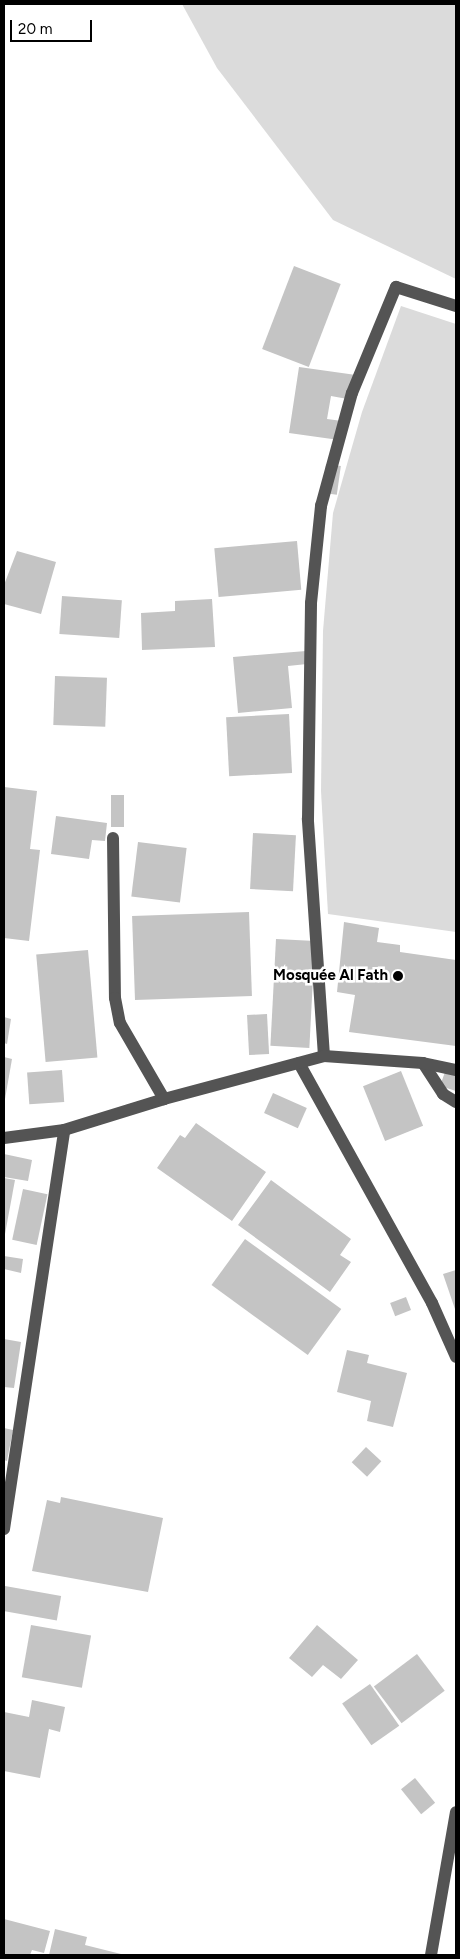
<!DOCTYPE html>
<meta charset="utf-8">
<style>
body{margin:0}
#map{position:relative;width:460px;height:1959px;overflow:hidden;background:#fff;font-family:Figtree,sans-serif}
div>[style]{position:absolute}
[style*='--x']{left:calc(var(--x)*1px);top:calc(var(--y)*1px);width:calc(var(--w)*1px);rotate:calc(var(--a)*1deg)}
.green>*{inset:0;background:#dbdbdb}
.building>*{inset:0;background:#c4c4c4;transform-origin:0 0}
.minor>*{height:12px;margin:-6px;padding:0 6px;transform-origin:6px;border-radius:6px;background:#545454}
.dots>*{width:14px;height:14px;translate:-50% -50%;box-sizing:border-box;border:2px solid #fff;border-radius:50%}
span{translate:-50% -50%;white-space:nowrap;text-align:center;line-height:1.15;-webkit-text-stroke:5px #fff;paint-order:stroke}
.poi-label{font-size:15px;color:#000;font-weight:700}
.right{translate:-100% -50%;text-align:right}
.frame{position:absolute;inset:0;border:5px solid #000;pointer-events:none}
.scale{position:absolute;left:10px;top:20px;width:82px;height:22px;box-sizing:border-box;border:2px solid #000;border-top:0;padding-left:6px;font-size:15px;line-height:18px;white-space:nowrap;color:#000;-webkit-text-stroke:4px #fff;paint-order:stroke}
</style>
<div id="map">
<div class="green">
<div style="clip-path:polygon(182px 4px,456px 4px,456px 279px,333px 220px,217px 68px)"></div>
<div style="clip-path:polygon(401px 306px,456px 324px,456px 932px,328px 914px,321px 791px,323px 631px,333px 513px,362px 412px)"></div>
</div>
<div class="building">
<div style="left:294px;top:266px;width:50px;height:89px;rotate:21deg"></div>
<div style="clip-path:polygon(299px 367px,356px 375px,353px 400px,331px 396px,327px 419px,342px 421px,339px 440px,289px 433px)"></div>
<div style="left:326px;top:464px;width:15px;height:29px;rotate:8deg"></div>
<div style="left:297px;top:541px;width:49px;height:83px;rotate:85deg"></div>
<div style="clip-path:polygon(17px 551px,56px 562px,41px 614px,4px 604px,4px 585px)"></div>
<div style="left:62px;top:596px;width:60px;height:38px;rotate:4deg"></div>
<div style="clip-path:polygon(212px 599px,215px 647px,142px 650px,141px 613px,175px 611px,175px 601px)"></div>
<div style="clip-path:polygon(306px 651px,307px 664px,288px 666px,292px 708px,238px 713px,233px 657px)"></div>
<div style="left:55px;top:676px;width:52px;height:49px;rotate:2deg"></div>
<div style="left:289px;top:714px;width:59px;height:63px;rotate:87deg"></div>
<div style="clip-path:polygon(4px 787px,37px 791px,30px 849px,40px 850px,29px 941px,4px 938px)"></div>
<div style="left:111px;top:795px;width:13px;height:32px"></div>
<div style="clip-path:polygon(56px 816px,107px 823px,105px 841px,92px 840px,89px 859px,51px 854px)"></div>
<div style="left:253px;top:833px;width:43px;height:56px;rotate:3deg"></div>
<div style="left:138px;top:842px;width:49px;height:55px;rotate:7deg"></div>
<div style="left:249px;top:912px;width:84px;height:117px;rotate:88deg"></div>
<div style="clip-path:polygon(344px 922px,379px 928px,377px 942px,400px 945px,400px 952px,456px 960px,456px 1046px,349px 1032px,355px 995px,337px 992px)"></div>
<div style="left:276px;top:939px;width:39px;height:107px;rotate:3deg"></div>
<div style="left:88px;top:950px;width:108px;height:52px;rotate:85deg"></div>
<div style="left:267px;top:1014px;width:40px;height:20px;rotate:87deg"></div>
<div style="clip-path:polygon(4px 1017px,11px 1019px,7px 1044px,4px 1043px)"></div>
<div style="clip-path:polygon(4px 1057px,12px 1059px,5px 1099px,4px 1099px)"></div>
<div style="left:62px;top:1070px;width:32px;height:35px;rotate:86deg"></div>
<div style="left:401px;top:1071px;width:59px;height:41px;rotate:68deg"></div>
<div style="clip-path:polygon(445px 1072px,456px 1075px,456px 1091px,440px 1086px)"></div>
<div style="left:273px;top:1093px;width:37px;height:22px;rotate:24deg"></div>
<div style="clip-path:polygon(196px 1123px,266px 1172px,232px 1221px,157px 1168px,180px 1135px,185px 1138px)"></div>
<div style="clip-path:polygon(4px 1154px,32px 1160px,28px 1181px,4px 1177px)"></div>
<div style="clip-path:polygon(4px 1178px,15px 1180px,5px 1234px,4px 1234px)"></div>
<div style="clip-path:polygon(271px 1180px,351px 1239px,340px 1255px,351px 1262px,330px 1292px,238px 1225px)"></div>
<div style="left:23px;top:1189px;width:25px;height:52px;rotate:12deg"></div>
<div style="left:245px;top:1239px;width:119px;height:57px;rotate:36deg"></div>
<div style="clip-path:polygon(4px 1256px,23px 1259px,21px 1273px,4px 1269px)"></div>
<div style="clip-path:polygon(456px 1270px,456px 1312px,443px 1274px)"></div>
<div style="left:406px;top:1297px;width:14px;height:17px;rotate:69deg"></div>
<div style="clip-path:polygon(4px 1339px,21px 1342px,14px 1388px,4px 1387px)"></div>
<div style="clip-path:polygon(347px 1350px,369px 1355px,367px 1363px,407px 1373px,393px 1427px,367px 1421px,371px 1401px,337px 1392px)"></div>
<div style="clip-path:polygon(4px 1428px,13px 1430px,7px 1461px,4px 1460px)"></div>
<div style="left:366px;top:1447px;width:21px;height:21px;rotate:43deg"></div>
<div style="clip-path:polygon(61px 1497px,163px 1518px,148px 1592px,32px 1571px,47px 1500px,60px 1503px)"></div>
<div style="left:5px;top:1586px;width:57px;height:25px;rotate:10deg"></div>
<div style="left:31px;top:1625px;width:61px;height:53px;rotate:10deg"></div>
<div style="clip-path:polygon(317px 1625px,358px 1660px,341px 1679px,323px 1665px,312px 1677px,289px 1658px)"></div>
<div style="left:417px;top:1654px;width:46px;height:54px;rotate:53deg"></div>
<div style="left:370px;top:1684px;width:51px;height:34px;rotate:55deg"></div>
<div style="clip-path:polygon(32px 1700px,65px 1707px,60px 1732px,49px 1729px,40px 1778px,4px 1771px,4px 1712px,29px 1717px)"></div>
<div style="left:415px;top:1778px;width:32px;height:18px;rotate:51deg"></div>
<div style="clip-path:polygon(4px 1919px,50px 1931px,44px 1953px,32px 1950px,30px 1955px,4px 1955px)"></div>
<div style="clip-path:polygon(55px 1929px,87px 1937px,85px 1945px,125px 1955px,49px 1955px)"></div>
</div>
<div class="minor">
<div style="--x:113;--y:838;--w:160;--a:89.3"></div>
<div style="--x:115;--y:998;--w:25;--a:79"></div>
<div style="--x:120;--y:1023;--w:88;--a:59.9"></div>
<div style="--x:324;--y:1056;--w:238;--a:-93.9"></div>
<div style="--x:308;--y:819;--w:216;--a:-89.2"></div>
<div style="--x:311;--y:603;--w:98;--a:-84.1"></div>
<div style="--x:321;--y:506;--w:117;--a:-74.7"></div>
<div style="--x:352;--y:393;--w:115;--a:-67.5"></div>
<div style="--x:396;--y:287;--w:63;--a:17.6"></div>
<div style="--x:299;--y:1063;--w:274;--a:61"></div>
<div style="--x:432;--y:1303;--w:59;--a:66"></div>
<div style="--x:423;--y:1063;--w:37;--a:57"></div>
<div style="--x:443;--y:1094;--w:15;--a:32"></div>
<div style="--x:4;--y:1138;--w:61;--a:-7.6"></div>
<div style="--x:64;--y:1130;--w:105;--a:-17.2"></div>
<div style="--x:164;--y:1099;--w:166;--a:-15"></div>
<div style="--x:324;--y:1056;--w:99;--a:4"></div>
<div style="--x:423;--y:1063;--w:34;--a:12"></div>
<div style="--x:4;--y:1529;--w:403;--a:-81.4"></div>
<div style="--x:431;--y:1955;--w:145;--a:-80.1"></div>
</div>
<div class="dots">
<div style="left:398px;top:976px;background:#000"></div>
</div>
<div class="poi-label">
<span class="right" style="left:388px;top:976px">Mosquée Al Fath</span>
</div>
<div class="frame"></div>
<div class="scale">20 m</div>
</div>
